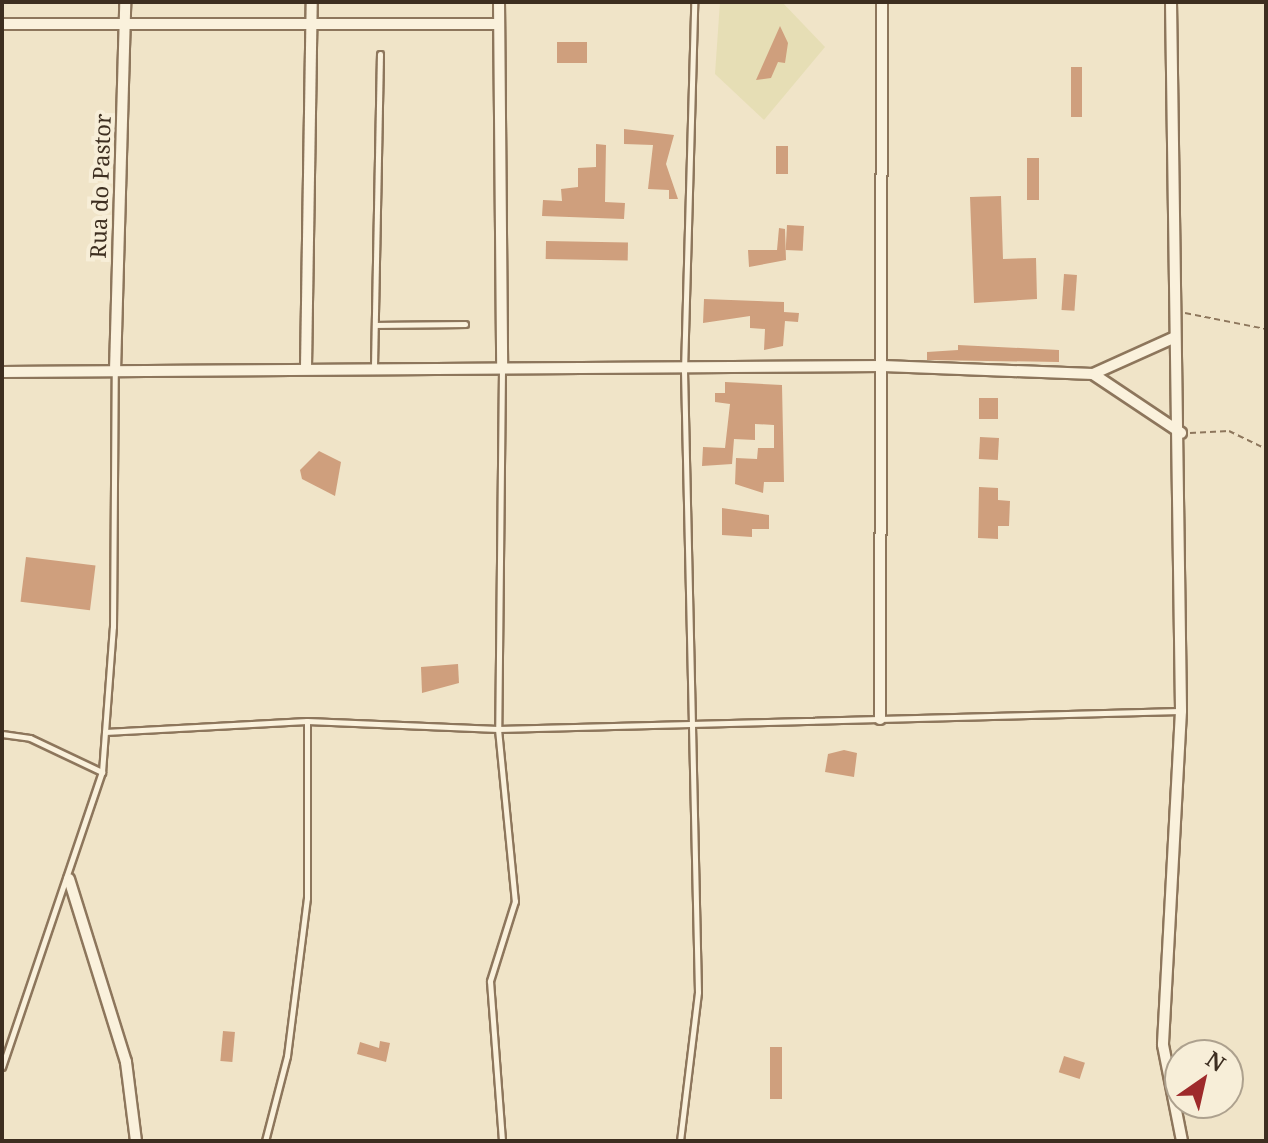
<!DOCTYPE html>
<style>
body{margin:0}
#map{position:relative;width:1268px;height:1143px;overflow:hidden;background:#f0e4c8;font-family:"Noto Serif",serif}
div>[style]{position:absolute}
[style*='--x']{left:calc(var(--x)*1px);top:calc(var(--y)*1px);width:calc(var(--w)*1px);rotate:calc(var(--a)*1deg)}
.farmland>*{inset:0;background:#e6deb5}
.building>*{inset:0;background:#cf9f7d;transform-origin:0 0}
.path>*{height:2px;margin-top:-1px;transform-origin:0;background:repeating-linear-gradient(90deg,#8d765c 0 6px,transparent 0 10px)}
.roads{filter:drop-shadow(2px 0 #8d765c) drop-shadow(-2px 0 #8d765c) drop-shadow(0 2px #8d765c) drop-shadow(0 -2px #8d765c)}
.service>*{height:5px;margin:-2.5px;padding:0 2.5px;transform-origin:2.5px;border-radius:2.5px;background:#faf1dc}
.minor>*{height:10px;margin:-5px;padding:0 5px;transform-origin:5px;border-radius:5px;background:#faf1dc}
span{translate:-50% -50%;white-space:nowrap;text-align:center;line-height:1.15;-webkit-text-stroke:8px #f7eed8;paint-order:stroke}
.street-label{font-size:22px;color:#3d2e20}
.frame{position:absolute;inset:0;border:4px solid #3d2e20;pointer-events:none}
.north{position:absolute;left:1164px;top:1039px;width:80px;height:80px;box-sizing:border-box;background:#f7eed8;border:2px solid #ada18e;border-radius:50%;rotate:34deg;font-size:22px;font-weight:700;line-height:32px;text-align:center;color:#3d2e20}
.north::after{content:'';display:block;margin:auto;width:28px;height:36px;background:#9e2a2b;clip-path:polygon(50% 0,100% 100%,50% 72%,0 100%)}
</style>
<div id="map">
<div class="farmland">
<div style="clip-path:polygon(720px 2px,782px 2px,825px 47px,764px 120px,715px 74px)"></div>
</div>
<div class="building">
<div style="clip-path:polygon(780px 26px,788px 43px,785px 63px,778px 62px,771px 78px,756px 80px)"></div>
<div style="left:557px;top:42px;width:30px;height:21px"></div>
<div style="left:1071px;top:67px;width:11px;height:50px"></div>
<div style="clip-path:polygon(624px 129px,674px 135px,666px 164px,678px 199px,669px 199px,669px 190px,648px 189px,653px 145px,624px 144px)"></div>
<div style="clip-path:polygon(596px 144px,606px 145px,605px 202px,625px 203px,624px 219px,542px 216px,543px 200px,562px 201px,561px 189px,578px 187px,578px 168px,596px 167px)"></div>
<div style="left:776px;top:146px;width:12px;height:28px"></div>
<div style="left:1027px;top:158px;width:12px;height:42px"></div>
<div style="clip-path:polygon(1001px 196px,1003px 259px,1036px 258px,1037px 299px,974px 303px,970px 197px)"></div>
<div style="left:787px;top:225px;width:17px;height:25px;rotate:3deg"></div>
<div style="clip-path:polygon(779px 228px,785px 229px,786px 260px,749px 267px,748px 250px,777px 250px)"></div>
<div style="left:546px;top:241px;width:82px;height:18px;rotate:1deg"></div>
<div style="left:1064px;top:274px;width:13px;height:36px;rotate:4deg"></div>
<div style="clip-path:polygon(704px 299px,784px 302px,784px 312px,799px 313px,798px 322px,785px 321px,783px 346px,764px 350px,765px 329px,750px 328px,750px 316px,703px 323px)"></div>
<div style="clip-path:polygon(958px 345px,1059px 350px,1059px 362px,927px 360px,927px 352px,958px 350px)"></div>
<div style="clip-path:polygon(725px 382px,782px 385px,784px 482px,764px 482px,763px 493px,735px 484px,736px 458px,757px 459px,758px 448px,774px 448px,774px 425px,755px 424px,755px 440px,734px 439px,732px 464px,702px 466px,703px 447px,725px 448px,730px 404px,715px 402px,715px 393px,725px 393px)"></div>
<div style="left:979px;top:398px;width:19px;height:21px"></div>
<div style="left:980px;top:437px;width:19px;height:22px;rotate:3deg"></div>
<div style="clip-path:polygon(319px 451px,341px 462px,335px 496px,302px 479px,300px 470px)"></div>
<div style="clip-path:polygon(979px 487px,998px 488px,998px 500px,1010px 501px,1009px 526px,998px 526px,998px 539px,978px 538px)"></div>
<div style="clip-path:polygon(722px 508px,769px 515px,769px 529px,752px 529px,752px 537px,722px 535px)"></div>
<div style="left:26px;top:557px;width:70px;height:45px;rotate:7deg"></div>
<div style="clip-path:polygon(458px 664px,459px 683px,422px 693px,421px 667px)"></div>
<div style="clip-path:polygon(844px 750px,857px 753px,854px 777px,825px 772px,828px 754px)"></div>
<div style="left:223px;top:1031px;width:12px;height:30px;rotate:5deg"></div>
<div style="clip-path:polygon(380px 1041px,390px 1043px,386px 1062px,357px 1054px,360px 1042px,379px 1048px)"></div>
<div style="left:770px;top:1047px;width:12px;height:52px"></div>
<div style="left:1064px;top:1056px;width:22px;height:17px;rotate:18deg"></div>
</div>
<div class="path">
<div style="--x:1185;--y:313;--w:83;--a:11.2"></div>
<div style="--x:1190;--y:433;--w:39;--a:-3"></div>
<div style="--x:1229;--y:431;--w:41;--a:25.9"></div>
</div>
<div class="roads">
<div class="service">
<div style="--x:375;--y:325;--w:90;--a:-0.6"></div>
<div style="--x:374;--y:366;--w:312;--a:-88.9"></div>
<div style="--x:502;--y:370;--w:359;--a:90.6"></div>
<div style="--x:498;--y:729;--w:173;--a:84.4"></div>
<div style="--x:515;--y:901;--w:84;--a:107.4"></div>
<div style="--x:490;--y:981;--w:160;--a:85.7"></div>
<div style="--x:105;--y:732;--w:202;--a:-3.1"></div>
<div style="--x:2;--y:734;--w:28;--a:8"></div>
<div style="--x:30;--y:738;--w:80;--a:25.3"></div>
<div style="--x:2;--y:1067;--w:311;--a:-71.3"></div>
<div style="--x:102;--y:772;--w:145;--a:-85.7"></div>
<div style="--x:113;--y:627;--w:255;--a:-89.6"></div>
<div style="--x:265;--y:1141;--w:88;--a:-75.5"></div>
<div style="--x:287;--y:1056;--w:159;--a:-82.8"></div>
<div style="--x:307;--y:898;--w:177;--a:-90"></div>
<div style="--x:307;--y:721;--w:191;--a:2.4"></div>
<div style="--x:498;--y:729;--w:682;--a:-1.51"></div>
<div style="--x:680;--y:1141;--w:150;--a:-83.1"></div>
<div style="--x:698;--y:992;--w:621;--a:-91.29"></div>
<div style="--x:684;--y:371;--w:369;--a:-88.4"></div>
</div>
<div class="minor">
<div style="--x:499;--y:2;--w:363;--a:89.5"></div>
<div style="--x:1171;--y:2;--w:709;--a:89.19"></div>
<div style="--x:1181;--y:711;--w:334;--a:93.1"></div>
<div style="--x:1163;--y:1045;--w:98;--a:78.8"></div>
<div style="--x:2;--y:24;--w:497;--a:0"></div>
<div style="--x:306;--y:367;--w:365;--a:-89.1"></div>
<div style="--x:115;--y:371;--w:369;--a:-88.4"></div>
<div style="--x:2;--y:372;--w:881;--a:-0.39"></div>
<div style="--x:883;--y:366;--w:210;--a:2.2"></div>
<div style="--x:1093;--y:374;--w:88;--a:-24.2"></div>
<div style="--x:1093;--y:374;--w:106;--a:33.8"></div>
<div style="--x:880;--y:719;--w:717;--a:-89.84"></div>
<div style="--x:69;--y:879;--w:192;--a:72.7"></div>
<div style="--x:126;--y:1062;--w:80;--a:82.8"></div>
</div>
</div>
<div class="street-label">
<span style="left:100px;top:186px;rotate:-88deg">Rua do Pastor</span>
</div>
<div class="frame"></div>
<div class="north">N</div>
</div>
